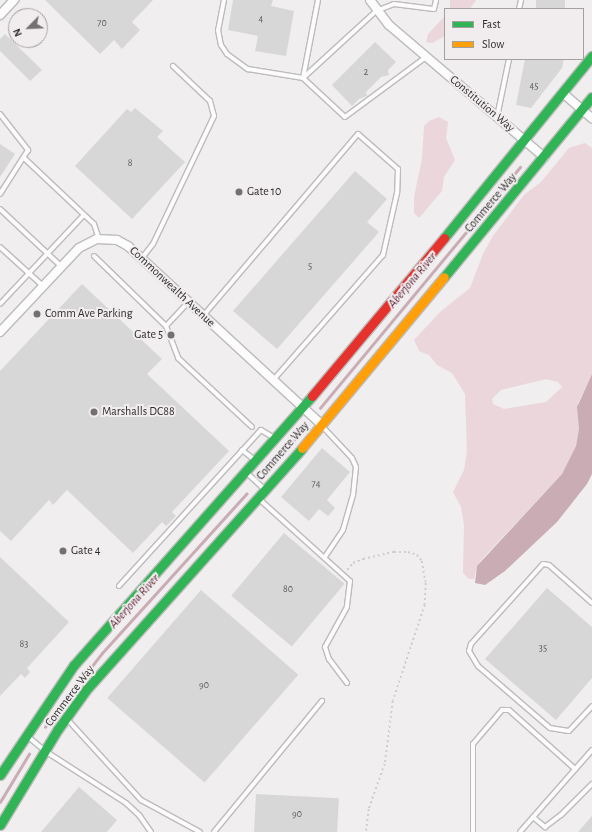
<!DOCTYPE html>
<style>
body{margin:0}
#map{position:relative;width:592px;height:832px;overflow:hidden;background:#f0eeef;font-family:"Alegreya Sans",sans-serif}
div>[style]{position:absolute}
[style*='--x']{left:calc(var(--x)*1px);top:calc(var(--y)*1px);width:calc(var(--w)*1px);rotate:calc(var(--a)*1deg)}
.green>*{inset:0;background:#ead6db}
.water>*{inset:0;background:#caacb4}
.stream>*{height:2.5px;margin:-1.25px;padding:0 1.25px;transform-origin:1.25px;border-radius:1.25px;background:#caacb4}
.building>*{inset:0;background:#d8d7d8;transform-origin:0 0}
.path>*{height:1.5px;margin-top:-0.75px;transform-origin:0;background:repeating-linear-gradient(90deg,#cfcece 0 2px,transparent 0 5px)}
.roads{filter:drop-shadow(1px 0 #bdbbbc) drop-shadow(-1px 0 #bdbbbc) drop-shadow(0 1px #bdbbbc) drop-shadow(0 -1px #bdbbbc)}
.lane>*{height:4px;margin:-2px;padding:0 2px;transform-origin:2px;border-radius:2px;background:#fdfcfd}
.street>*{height:8px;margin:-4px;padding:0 4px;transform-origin:4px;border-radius:4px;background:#fdfcfd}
.fast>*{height:9px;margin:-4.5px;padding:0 4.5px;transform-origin:4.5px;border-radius:4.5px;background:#30b455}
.slow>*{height:9px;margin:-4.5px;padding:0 4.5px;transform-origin:4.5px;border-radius:4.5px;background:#ff9f0a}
.jam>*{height:9px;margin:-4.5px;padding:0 4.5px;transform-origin:4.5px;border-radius:4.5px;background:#e5322d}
.dots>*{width:11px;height:11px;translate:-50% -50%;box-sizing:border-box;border:2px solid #f1edee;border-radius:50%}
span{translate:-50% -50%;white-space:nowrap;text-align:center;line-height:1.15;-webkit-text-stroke:4px #f1edee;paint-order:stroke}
.number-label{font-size:10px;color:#585758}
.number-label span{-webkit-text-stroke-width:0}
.street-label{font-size:12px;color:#2e2c2d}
.poi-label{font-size:12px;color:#2e2c2d}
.left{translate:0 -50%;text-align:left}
.right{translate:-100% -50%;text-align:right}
.water-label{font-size:13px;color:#652b3e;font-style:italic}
.legend{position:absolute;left:444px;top:8px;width:140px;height:52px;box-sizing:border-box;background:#f1edee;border:1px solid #a3a0a1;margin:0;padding:5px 7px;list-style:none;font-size:12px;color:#2e2c2d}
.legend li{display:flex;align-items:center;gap:8px;height:20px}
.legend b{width:20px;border:1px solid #a3a0a1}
.north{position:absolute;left:8px;top:8px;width:40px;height:40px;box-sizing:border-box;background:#f1edee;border:1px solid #a3a0a1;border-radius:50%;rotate:246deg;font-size:11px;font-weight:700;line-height:16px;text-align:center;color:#2e2c2d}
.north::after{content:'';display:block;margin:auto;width:14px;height:18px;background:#727071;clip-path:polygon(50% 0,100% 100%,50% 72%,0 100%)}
</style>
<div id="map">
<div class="green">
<div style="clip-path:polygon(450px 0,476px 0,470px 9px,450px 9px)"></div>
<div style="clip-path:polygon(445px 16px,445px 36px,432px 43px,426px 42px,428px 34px)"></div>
<div style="clip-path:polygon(439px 117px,448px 122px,446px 138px,455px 160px,444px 177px,442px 191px,419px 218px,414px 213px,414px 197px,422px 159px,424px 126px,429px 121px)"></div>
<div style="clip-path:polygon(evenodd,585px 143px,592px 148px,592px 374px,578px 403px,579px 429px,576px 446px,562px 474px,484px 557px,477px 566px,474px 579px,469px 579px,463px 573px,464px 525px,461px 507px,453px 492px,464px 470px,467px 452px,465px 394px,452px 373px,437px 365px,429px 355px,419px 351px,414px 340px,440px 312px,470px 288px,483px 254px,493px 236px,524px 195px,541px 182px,569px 148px,585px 143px,546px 379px,558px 382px,562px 387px,546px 402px,504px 409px,493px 404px,492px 399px,501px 390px,546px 379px)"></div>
</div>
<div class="water">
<div style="clip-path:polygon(592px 374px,592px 474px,587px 484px,557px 522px,505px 571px,485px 585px,475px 583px,477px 566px,562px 474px,576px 446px,579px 429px,577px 407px)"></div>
</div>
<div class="stream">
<div style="--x:320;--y:408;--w:313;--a:-50.3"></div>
<div style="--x:267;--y:471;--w:58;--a:-49.2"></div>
<div style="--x:45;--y:727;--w:93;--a:-52.4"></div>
<div style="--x:102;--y:653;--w:215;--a:-47.8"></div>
<div style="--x:0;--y:802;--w:56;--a:-58.9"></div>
</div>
<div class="building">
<div style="clip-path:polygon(45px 0,153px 0,132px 22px,140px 30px,122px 49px,114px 40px,100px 54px)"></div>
<div style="clip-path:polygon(233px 0,273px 0,271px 6px,294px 11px,286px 56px,255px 51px,258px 36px,228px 30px)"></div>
<div style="left:536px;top:0;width:29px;height:9px"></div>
<div style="clip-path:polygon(5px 34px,42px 70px,30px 81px,0 51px,0 39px)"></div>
<div style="clip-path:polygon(375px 42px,396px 62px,388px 70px,389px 75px,381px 77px,366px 92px,367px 96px,359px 99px,352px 106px,332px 85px)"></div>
<div style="clip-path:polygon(525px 59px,564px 59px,562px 68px,531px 108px,516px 105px)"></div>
<div style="clip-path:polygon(135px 108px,163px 131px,157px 137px,185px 162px,132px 219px,75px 166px,127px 109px,131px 112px)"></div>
<div style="clip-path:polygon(0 144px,15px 154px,0 177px)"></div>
<div style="clip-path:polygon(355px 171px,387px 199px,367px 222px,379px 232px,277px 349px,233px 311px)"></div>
<div style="clip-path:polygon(82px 284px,162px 359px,147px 374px,229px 451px,172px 512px,176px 516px,166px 526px,162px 522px,133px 553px,67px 490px,53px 505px,49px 500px,11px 541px,0 531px,0 371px)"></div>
<div style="clip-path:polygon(322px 448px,350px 472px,327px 500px,335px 508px,328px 516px,319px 509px,309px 521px,281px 497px)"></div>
<div style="left:284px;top:533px;width:79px;height:82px;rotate:40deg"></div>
<div style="clip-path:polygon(0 557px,69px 622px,27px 668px,30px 672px,25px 678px,21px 674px,0 696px)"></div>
<div style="clip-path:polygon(547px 588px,592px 627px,592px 678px,556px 720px,485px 659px)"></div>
<div style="left:201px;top:590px;width:129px;height:143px;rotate:41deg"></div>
<div style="clip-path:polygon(79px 787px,117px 820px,107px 832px,41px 832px)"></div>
<div style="left:256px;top:794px;width:83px;height:38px;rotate:3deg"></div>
<div style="clip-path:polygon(592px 816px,592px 832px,578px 832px)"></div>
</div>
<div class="path">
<div style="--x:347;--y:570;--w:9;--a:-49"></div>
<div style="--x:353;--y:563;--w:11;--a:-22"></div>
<div style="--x:363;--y:559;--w:32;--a:-13"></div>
<div style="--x:394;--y:552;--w:14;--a:0"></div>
<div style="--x:408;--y:552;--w:9;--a:18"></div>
<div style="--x:417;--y:555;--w:8;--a:50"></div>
<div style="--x:422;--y:561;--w:22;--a:80"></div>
<div style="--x:426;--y:583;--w:22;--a:93"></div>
<div style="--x:425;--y:605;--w:101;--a:108.4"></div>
<div style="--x:393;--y:701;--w:64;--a:97.2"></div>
<div style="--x:385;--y:764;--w:48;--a:109.6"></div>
<div style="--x:369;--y:809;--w:23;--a:97"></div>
</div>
<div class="roads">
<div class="lane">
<div style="--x:224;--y:0;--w:31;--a:101"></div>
<div style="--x:218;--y:30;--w:15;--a:79"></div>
<div style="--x:221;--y:45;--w:11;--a:56"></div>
<div style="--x:227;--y:54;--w:26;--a:36"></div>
<div style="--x:248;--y:69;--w:56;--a:9.3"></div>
<div style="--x:303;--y:78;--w:99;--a:-42.5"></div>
<div style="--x:376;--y:11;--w:19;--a:-21"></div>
<div style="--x:394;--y:4;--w:40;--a:7.1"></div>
<div style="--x:434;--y:9;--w:9;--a:-77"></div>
<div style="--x:318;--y:0;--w:79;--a:100.9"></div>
<div style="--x:303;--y:78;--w:57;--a:42.9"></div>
<div style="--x:345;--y:117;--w:101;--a:-36.5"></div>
<div style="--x:519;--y:9;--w:9;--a:-77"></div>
<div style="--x:0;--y:114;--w:46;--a:52.1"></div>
<div style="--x:28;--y:150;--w:52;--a:122.5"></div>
<div style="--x:497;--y:117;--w:59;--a:-78.3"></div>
<div style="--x:24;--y:158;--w:96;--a:43.3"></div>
<div style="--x:94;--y:224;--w:16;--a:72"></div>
<div style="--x:0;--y:209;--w:83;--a:43.1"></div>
<div style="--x:0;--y:247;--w:58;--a:42.2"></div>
<div style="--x:94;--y:256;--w:100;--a:44.2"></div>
<div style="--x:166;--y:326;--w:33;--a:-47"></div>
<div style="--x:142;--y:258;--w:18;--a:-52"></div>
<div style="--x:153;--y:244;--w:142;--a:-64.5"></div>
<div style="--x:214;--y:116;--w:16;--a:-105"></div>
<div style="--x:210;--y:101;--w:51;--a:-136.6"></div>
<div style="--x:0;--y:304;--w:122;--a:-46.7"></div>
<div style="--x:203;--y:316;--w:239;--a:-49.6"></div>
<div style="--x:358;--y:134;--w:53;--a:41.2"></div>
<div style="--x:398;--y:169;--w:24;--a:92"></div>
<div style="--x:397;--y:193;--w:64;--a:102.7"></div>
<div style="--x:383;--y:255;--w:167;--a:131.3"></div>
<div style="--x:166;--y:326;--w:34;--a:69"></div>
<div style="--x:178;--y:358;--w:101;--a:43"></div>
<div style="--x:322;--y:426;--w:44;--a:46.8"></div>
<div style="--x:352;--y:458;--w:10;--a:66"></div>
<div style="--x:356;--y:467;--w:28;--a:96"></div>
<div style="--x:353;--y:495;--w:36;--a:106"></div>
<div style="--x:343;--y:530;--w:32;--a:124"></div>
<div style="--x:242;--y:450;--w:18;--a:38"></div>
<div style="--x:248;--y:474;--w:21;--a:43"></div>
<div style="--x:258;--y:498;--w:124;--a:42.1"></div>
<div style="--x:350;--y:581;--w:26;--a:97"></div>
<div style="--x:347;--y:607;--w:46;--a:118.8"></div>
<div style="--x:325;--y:647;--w:13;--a:72"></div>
<div style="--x:329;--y:659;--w:30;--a:53"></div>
<div style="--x:119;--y:586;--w:211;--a:-47.7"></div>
<div style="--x:261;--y:430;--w:17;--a:31"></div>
<div style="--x:592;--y:603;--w:57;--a:-138.5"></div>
<div style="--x:549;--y:565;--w:6;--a:-171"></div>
<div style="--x:543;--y:564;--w:108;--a:132"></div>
<div style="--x:471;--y:644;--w:7;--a:106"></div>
<div style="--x:469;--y:651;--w:17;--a:59"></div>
<div style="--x:478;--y:666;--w:95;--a:40.7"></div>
<div style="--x:550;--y:728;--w:19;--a:9"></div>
<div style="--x:569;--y:731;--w:34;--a:-47"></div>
<div style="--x:67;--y:719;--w:110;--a:47.6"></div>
<div style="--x:141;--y:800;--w:67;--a:28.5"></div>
<div style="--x:26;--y:735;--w:25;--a:40"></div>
<div style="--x:45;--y:751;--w:96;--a:32.7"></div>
<div style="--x:126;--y:803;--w:18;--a:43"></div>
<div style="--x:139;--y:815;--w:21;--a:55"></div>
<div style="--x:533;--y:817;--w:16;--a:40"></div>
<div style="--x:545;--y:827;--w:20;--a:-37"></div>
<div style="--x:561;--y:815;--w:44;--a:-45"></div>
<div style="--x:214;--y:832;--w:170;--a:-50.5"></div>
<div style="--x:473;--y:832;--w:88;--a:-90"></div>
<div style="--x:473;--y:744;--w:45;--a:-49.5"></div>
<div style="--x:502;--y:710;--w:7;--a:0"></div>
<div style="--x:509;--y:710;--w:89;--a:41.8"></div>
<div style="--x:520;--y:832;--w:109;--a:-48.7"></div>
</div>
<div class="street">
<div style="--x:370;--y:0;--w:31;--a:53"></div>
<div style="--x:389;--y:25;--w:204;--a:40.4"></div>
<div style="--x:0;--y:15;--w:21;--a:-47"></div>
<div style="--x:564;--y:94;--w:37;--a:41"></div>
<div style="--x:0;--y:332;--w:115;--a:-46.8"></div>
<div style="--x:79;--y:248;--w:20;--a:-27"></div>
<div style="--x:97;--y:239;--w:20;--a:3"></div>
<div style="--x:117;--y:240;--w:13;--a:29"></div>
<div style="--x:128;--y:246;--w:264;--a:42.7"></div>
</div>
<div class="fast">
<div style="--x:444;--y:238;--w:235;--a:-50.9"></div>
<div style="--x:444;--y:277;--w:233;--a:-50.6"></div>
<div style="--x:0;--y:775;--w:133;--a:-56.1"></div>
<div style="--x:74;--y:665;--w:359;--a:-48.5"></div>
<div style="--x:0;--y:825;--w:112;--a:-58.9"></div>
<div style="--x:58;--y:729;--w:48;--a:-54.3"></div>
<div style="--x:86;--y:690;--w:324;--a:-48.2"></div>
</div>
<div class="slow">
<div style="--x:302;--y:448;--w:222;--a:-50.3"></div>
</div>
<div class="jam">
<div style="--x:312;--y:396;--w:206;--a:-50.1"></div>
</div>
</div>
<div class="dots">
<div style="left:239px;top:192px;background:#727071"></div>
<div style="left:37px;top:314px;background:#727071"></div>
<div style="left:171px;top:335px;background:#727071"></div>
<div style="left:94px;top:412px;background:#727071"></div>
<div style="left:63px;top:551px;background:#727071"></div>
</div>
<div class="number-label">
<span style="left:261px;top:20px">4</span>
<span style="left:102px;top:24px">70</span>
<span style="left:366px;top:73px">2</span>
<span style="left:534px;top:87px">45</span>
<span style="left:130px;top:164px">8</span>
<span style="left:310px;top:267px">5</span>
<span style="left:316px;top:485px">74</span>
<span style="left:288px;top:590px">80</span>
<span style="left:24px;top:645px">83</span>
<span style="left:543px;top:649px">35</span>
<span style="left:204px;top:686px">90</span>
<span style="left:297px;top:815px">90</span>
</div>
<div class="street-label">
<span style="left:482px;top:104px;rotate:40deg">Constitution Way</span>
<span style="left:491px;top:203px;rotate:-50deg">Commerce Way</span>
<span style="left:172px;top:287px;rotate:43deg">Commonwealth Avenue</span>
<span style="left:283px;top:451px;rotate:-49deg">Commerce Way</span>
<span style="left:70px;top:696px;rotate:-53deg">Commerce Way</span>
</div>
<div class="poi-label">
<span class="left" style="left:247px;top:192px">Gate 10</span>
<span class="left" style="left:45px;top:314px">Comm Ave Parking</span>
<span class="right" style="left:163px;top:335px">Gate 5</span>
<span class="left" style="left:102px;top:412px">Marshalls DC88</span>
<span class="left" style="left:71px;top:551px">Gate 4</span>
</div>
<div class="water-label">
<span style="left:413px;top:281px;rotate:-50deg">Aberjona River</span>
<span style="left:135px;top:602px;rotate:-48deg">Aberjona River</span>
</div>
<ul class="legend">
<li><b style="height:5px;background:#30b455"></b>Fast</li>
<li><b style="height:5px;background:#ff9f0a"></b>Slow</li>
</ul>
<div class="north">N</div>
</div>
